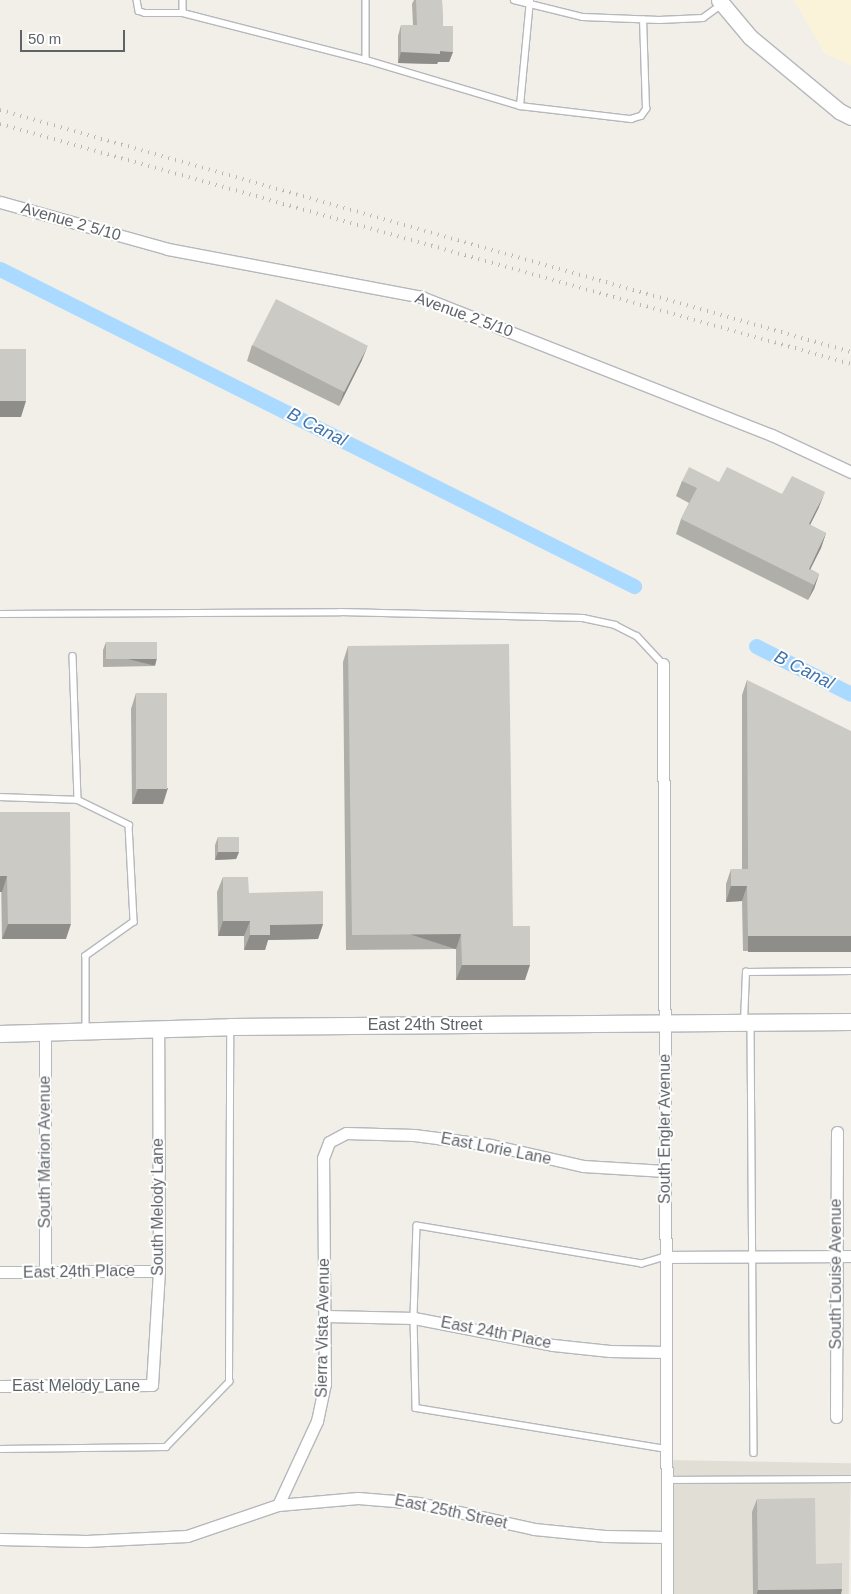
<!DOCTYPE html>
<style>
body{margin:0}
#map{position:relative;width:851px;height:1594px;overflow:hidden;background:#f1efe8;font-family:Helvetica,sans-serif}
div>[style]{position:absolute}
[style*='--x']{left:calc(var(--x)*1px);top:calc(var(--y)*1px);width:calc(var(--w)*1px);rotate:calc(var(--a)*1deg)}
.education>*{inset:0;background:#e1ded6;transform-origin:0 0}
.sand>*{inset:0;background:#fbf3d9}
.canal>*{height:15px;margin:-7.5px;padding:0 7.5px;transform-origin:7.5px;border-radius:7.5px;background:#aadaff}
.roads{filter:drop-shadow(1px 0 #b5b8bc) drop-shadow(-1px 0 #b5b8bc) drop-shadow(0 1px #b5b8bc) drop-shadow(0 -1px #b5b8bc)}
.service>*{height:5.5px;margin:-2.75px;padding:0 2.75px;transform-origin:2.75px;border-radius:2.75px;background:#fff}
.minor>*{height:11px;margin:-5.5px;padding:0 5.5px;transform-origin:5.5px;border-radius:5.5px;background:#fff}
.tertiary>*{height:15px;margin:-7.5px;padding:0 7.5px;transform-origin:7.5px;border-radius:7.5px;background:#fff}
.secondary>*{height:16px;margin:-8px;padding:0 8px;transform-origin:8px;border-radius:8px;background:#fff}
.rail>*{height:4px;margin-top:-2px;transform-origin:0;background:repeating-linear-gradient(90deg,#b6b7b8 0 1px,transparent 0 7px)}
.wall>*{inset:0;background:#afaea9}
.shaded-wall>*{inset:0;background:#8f8d8a;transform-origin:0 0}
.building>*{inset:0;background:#cccac5;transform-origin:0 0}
span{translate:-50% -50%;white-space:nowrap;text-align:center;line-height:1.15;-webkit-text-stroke:4px #fff;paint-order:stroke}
.street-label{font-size:16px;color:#5f6368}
.water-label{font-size:18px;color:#4174aa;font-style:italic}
.scale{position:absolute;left:20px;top:30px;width:105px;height:22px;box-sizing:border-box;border:2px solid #5f6368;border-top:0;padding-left:6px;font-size:15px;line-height:18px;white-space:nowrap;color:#5f6368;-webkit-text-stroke:4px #fff;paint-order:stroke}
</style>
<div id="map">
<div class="education">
<div style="left:666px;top:1460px;width:185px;height:134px;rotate:1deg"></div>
</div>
<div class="sand">
<div style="clip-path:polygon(794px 0,851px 0,851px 65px,825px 54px)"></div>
</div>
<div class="canal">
<div style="--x:0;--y:269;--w:709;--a:26.57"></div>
<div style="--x:756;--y:646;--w:106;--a:26.8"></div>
</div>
<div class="roads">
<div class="service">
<div style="--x:137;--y:0;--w:11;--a:80"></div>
<div style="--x:139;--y:11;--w:6;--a:18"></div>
<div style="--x:145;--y:13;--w:38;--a:0"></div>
<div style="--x:183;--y:0;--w:13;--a:90"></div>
<div style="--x:183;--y:13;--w:189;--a:14.4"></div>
<div style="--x:366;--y:0;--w:60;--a:90"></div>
<div style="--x:366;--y:60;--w:161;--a:16.6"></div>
<div style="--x:520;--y:106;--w:106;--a:-84.6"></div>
<div style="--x:514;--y:0;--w:71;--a:13.8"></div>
<div style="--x:583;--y:17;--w:76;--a:2.3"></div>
<div style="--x:659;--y:20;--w:44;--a:-2.6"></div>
<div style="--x:703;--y:18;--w:24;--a:-36"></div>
<div style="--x:520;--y:106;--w:112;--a:6.7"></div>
<div style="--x:631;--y:119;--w:10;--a:-17"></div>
<div style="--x:641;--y:116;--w:9;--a:-54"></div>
<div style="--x:646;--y:109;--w:89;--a:-91.9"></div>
<div style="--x:0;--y:614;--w:340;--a:-0.3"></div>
<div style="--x:340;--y:612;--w:243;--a:1.4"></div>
<div style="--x:583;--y:618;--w:33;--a:12"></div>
<div style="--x:615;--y:625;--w:25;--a:27"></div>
<div style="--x:637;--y:636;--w:38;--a:47"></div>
<div style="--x:73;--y:656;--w:144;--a:88"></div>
<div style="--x:78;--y:800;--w:57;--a:26.1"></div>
<div style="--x:129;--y:825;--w:97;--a:87"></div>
<div style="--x:134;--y:922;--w:59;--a:144.7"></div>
<div style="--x:86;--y:956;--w:73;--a:90"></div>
<div style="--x:0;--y:797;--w:78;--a:2.2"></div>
<div style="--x:744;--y:1022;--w:50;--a:-87.7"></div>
<div style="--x:746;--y:972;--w:105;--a:-0.5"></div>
<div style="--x:751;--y:1025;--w:428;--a:89.6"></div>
<div style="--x:665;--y:1257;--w:24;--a:163"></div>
<div style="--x:642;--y:1264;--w:228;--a:-170.4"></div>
<div style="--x:417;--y:1226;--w:92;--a:91.9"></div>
<div style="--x:414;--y:1318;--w:90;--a:88.7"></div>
<div style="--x:416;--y:1408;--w:253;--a:9.3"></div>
<div style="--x:0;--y:1449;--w:166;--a:-0.7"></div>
<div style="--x:166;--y:1447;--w:91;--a:-45.9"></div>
<div style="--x:229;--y:1382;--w:353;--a:-89.8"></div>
<div style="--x:666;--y:1480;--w:185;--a:-0.3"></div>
</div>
<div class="minor">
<div style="--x:0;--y:202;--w:174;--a:15.6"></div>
<div style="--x:168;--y:249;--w:258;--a:10.7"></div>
<div style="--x:421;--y:297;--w:377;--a:21.5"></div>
<div style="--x:772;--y:435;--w:87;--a:25.1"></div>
<div style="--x:663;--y:664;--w:930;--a:89.75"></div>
<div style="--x:45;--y:1032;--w:240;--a:90"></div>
<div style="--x:665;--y:1257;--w:186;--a:-0.3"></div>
<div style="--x:0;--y:1272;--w:159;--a:-0.4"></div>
<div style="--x:326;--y:1316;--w:88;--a:1.3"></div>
<div style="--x:414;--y:1318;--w:142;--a:11"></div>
<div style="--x:553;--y:1345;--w:57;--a:6"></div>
<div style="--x:610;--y:1351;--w:56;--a:1"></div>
<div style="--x:0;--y:1386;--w:152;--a:-0.4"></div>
<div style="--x:152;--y:1385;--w:114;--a:-86.5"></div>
<div style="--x:159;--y:1271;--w:243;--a:-90.2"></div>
<div style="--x:836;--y:1417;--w:285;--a:-89.8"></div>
<div style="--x:278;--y:1505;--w:93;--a:-65.1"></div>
<div style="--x:317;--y:1421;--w:38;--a:-78"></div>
<div style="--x:325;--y:1384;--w:226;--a:-90.5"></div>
<div style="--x:323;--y:1158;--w:17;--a:-69"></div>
<div style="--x:329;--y:1142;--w:19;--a:-28"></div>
<div style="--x:346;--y:1133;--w:68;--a:1.7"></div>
<div style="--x:414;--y:1135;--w:78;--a:7.4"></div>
<div style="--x:491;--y:1145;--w:94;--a:12.9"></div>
<div style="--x:583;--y:1166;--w:82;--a:3.5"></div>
<div style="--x:0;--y:1539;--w:86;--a:1.3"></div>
<div style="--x:86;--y:1541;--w:101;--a:-2.8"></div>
<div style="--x:187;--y:1536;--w:96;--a:-18.8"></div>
<div style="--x:278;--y:1505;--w:80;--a:-5"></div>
<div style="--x:358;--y:1498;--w:61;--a:4.7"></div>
<div style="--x:419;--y:1503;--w:118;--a:12.7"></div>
<div style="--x:534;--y:1529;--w:71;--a:5.6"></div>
<div style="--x:605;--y:1536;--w:61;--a:0.9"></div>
</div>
<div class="tertiary">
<div style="--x:719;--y:0;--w:48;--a:50"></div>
<div style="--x:750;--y:37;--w:116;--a:39.7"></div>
<div style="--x:839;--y:111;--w:13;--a:27"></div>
</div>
<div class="secondary">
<div style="--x:0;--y:1034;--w:231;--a:-1.7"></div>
<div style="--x:231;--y:1027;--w:620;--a:-0.46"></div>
</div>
</div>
<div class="rail">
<div style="--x:0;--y:110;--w:885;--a:15.87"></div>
<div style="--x:0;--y:124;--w:884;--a:15.75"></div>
</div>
<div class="wall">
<div style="clip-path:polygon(414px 0,442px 0,443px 26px,453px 52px,449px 62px,438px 62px,437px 64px,398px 63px,398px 36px,401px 25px,413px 25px,412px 4px)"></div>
<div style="clip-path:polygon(252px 345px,362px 360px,339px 406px,247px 361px)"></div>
<div style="clip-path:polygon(682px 481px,719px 482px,782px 494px,819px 507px,810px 525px,826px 533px,821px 548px,810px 569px,819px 574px,814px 589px,808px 600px,676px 534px,681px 519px,689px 503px,676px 496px)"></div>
<div style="clip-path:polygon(106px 642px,155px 666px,103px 667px,103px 650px)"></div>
<div style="clip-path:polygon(348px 646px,513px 926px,525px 980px,456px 980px,456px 949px,346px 950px,343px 662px)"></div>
<div style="clip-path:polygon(747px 680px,851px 951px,743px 951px,742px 901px,726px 902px,726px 884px,731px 869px,742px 869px,742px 695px)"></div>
<div style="clip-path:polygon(136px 693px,163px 804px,132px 804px,131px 709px)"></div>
<div style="clip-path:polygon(0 812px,66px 939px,2px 939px)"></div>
<div style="clip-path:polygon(218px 837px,239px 852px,236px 859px,215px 860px,215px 845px)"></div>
<div style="clip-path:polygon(223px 877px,249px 893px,323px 924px,318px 939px,268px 940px,265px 950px,244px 950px,244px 936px,218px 936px,217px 892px)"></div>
<div style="clip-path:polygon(757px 1499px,816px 1564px,842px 1589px,841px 1594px,753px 1594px,752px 1512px)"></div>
</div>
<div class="shaded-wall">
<div style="clip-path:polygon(440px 51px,453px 52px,449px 62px,438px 62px,437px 64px,398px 63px,401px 52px)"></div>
<div style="clip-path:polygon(368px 345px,362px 360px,339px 406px,344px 391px)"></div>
<div style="clip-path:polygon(0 401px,26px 401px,21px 417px,0 417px)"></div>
<div style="clip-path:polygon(825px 492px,819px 507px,803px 539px,809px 524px)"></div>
<div style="clip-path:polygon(826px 533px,821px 548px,805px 580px,809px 569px)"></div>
<div style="clip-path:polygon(819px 574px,814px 589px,808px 600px,814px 585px)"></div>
<div style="left:157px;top:658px;width:8px;height:51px;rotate:104deg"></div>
<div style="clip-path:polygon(168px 788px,163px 804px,132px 804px,138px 789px)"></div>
<div style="clip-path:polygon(218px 852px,239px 852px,236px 859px,215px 860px)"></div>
<div style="clip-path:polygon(0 876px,7px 876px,2px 892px,0 892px)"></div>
<div style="clip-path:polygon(731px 886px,747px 886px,742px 901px,726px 902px)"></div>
<div style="clip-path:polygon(223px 921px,250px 921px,244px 936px,218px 936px)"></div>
<div style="clip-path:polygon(8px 924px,71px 924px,66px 939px,2px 939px)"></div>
<div style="clip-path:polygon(323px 924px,318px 939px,268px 940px,265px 950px,244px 950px,250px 935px,270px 925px)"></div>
<div style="left:461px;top:934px;width:16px;height:109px;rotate:108deg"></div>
<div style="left:748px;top:936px;width:103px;height:16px"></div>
<div style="clip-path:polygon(462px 965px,530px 965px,525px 980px,456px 980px)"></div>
<div style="clip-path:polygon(842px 1589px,841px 1594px,757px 1594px,758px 1590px)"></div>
</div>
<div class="building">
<div style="clip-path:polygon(416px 0,442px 0,443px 26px,453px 26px,453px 52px,440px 51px,440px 54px,401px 52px,401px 25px,417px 25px)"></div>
<div style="left:276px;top:299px;width:103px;height:52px;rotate:27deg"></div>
<div style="left:0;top:349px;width:26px;height:52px"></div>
<div style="clip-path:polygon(689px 467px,719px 482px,727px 467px,782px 494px,792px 476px,825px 492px,809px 524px,826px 533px,809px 569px,819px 574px,814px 585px,681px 519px,697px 488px,682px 481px)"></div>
<div style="left:106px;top:642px;width:51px;height:17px"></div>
<div style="clip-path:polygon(509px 644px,513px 926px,530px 926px,530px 965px,462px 965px,461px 934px,352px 935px,348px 646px)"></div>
<div style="clip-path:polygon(747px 680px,851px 731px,851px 936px,748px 936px,747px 886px,731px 886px,731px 869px,748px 869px)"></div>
<div style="left:136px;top:693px;width:31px;height:96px"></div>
<div style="clip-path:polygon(0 812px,70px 812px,71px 924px,8px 924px,7px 876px,0 876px)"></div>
<div style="left:218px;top:837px;width:21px;height:15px"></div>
<div style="clip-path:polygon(223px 877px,248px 877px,249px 893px,323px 891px,323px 924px,270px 925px,270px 935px,250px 935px,250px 921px,223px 921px)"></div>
<div style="clip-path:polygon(815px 1498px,816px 1564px,842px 1563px,842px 1589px,758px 1590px,757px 1499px)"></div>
</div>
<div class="street-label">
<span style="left:71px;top:222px;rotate:16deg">Avenue 2 5/10</span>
<span style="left:464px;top:315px;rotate:20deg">Avenue 2 5/10</span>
<span style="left:425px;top:1025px">East 24th Street</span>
<span style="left:665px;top:1129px;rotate:-90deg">South Engler Avenue</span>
<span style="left:496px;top:1149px;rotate:11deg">East Lorie Lane</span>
<span style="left:45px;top:1152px;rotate:-90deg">South Marion Avenue</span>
<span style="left:158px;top:1207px;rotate:-90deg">South Melody Lane</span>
<span style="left:79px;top:1272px;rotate:-1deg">East 24th Place</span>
<span style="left:836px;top:1274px;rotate:-90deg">South Louise Avenue</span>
<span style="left:323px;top:1328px;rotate:-89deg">Sierra Vista Avenue</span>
<span style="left:496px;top:1333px;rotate:11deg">East 24th Place</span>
<span style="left:76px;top:1386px">East Melody Lane</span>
<span style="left:451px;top:1512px;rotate:12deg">East 25th Street</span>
</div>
<div class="water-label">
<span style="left:317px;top:427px;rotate:27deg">B Canal</span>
<span style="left:804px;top:670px;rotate:27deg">B Canal</span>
</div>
<div class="scale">50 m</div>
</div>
